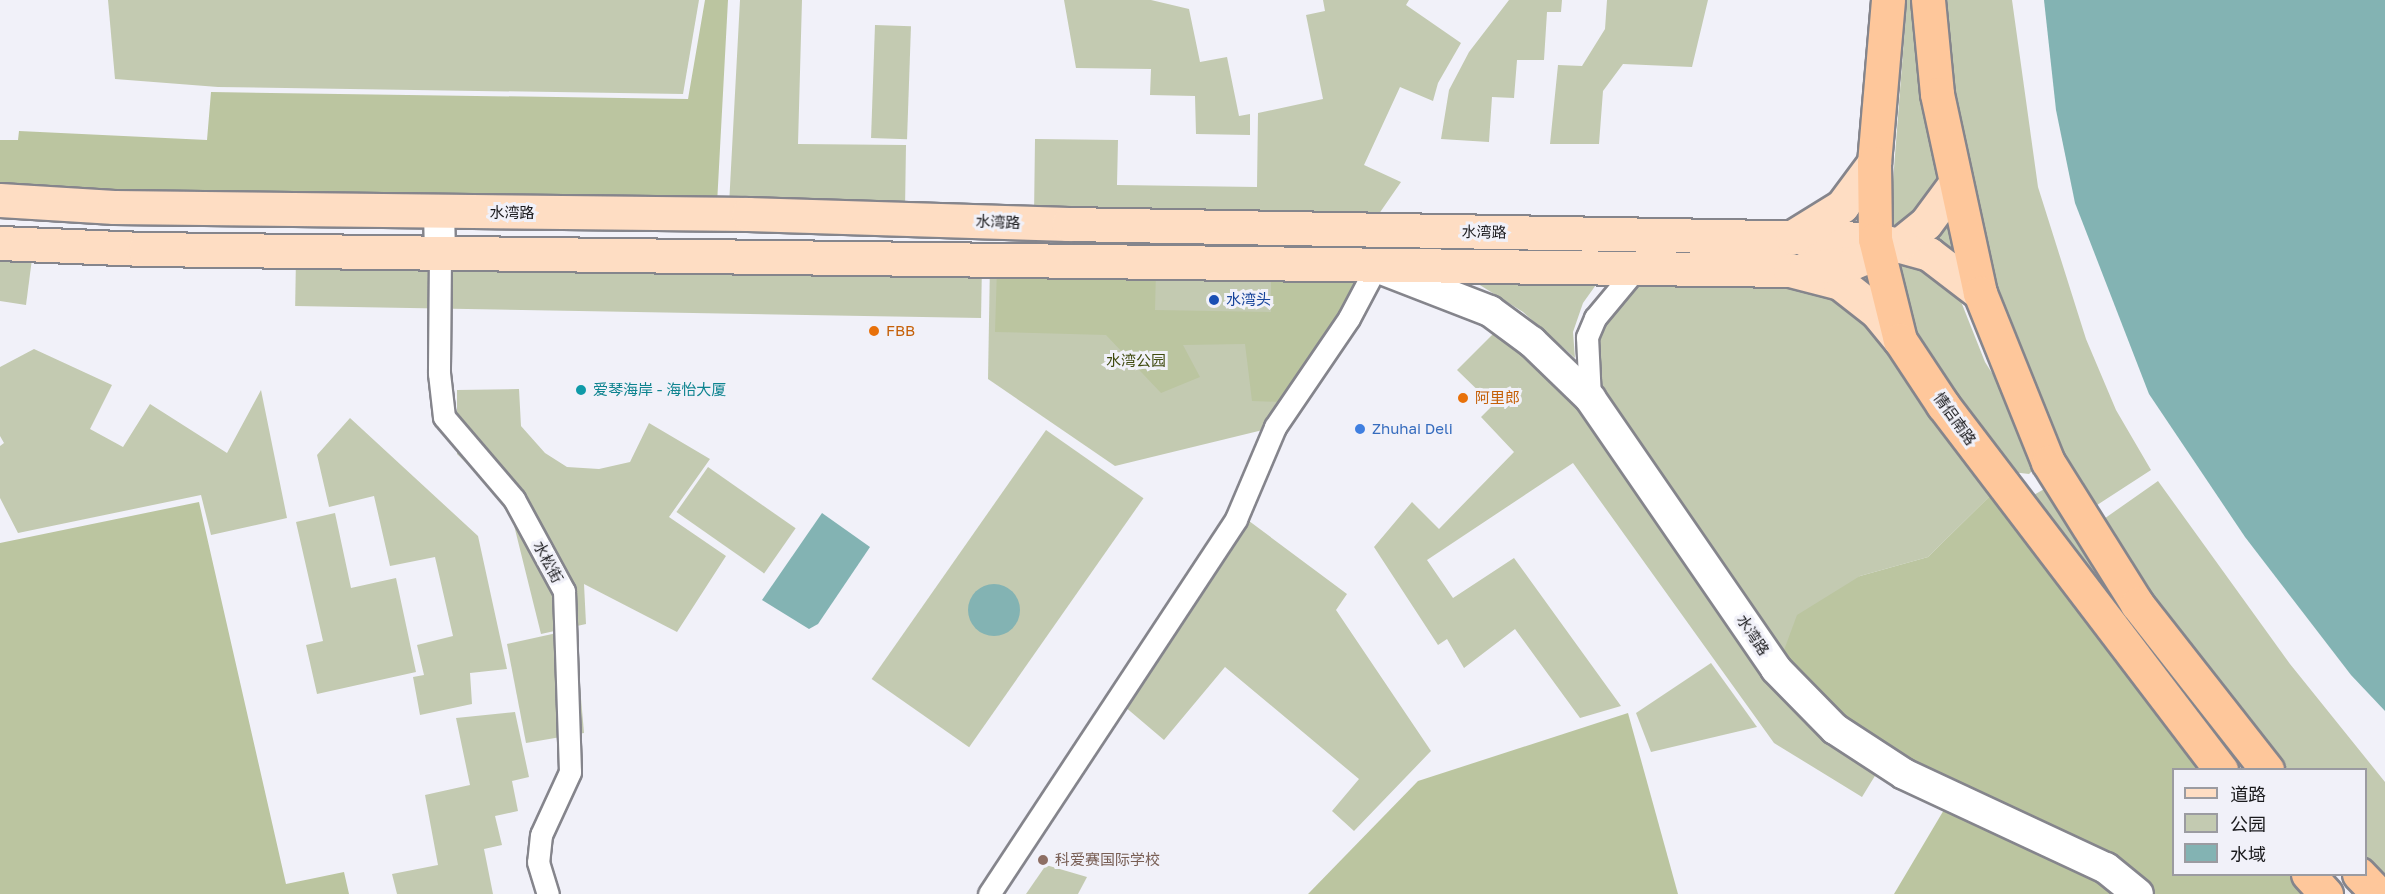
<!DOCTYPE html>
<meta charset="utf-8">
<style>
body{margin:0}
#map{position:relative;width:2385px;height:894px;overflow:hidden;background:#f1f1f9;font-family:"Golos Text","Noto Sans SC",sans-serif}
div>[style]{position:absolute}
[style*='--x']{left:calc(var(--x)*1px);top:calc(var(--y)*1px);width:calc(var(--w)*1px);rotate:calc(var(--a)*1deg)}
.green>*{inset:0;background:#c3cab1;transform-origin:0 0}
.forest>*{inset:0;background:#bbc5a0}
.water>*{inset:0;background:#83b3b3}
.round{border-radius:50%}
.roads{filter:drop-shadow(2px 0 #85858c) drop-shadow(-2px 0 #85858c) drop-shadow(0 2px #85858c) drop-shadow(0 -2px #85858c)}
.street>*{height:21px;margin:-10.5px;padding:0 10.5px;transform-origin:10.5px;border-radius:10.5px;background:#fff}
.secondary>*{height:30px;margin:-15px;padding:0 15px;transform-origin:15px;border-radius:15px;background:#fff}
.primary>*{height:33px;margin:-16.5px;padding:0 16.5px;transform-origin:16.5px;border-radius:16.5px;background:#feddc3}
.highway>*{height:33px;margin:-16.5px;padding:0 16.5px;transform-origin:16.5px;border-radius:16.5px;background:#fec79b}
.dots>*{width:16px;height:16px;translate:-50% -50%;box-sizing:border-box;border:3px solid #f1f1f9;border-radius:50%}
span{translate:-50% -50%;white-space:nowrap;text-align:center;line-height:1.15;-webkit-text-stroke:6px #f1f1f9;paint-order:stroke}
.street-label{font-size:15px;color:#1a1a1d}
.transit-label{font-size:15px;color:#164399}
.left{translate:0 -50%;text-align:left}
.food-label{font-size:15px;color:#c56008}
.park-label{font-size:15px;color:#3f4a0f}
.culture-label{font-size:15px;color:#0d838f}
.shop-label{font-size:15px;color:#366cbe}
.education-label{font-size:15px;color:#785e54}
.legend{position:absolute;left:2172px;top:768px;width:195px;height:108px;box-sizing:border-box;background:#f1f1f9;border:2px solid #9b9ba1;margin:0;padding:8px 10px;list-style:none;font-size:18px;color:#1a1a1d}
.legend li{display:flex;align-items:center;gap:12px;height:30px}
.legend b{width:30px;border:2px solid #9b9ba1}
</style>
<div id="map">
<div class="green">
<div style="clip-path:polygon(108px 0,699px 0,683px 94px,218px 87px,115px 79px)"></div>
<div style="clip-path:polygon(740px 0,802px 0,798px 144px,906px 145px,905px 210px,729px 205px)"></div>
<div style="clip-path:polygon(1064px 0,1151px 0,1189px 9px,1200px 62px,1227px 57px,1239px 116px,1250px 114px,1250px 135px,1196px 134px,1195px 96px,1150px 95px,1151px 69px,1076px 68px)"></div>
<div style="clip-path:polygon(1323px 0,1409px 0,1406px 5px,1461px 43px,1438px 83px,1433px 101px,1400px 87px,1364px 165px,1401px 182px,1374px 221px,1034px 215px,1035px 139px,1118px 140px,1117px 185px,1257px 187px,1258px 113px,1323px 99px,1306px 15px,1325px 11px)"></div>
<div style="clip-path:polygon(1509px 0,1562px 0,1561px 12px,1547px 12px,1544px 60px,1517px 60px,1514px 98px,1492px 97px,1489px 142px,1441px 139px,1449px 90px,1469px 52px)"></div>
<div style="clip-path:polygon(1607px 0,1708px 0,1692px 67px,1623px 64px,1603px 91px,1599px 144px,1550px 144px,1558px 65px,1582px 66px,1605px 29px)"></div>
<div style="clip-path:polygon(1907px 0,1921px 0,1958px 258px,1893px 234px,1892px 194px)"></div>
<div style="clip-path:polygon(1937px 0,2012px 0,2038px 187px,2086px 339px,2116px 410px,2151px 470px,2094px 507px,2039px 409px,1998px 305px,1967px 199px)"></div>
<div style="left:875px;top:25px;width:36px;height:113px;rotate:2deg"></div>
<div style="clip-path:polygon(0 248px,33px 251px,26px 305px,0 301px)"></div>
<div style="left:296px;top:257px;width:686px;height:49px;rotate:1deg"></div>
<div style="clip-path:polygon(1903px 259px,1941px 278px,1960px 299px,1985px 362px,2014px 408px,2036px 467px,2029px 474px,2012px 472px,1970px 422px,1917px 338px,1896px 263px)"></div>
<div style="clip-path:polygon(990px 262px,1376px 267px,1275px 427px,1115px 466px,988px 379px)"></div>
<div style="clip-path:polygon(1635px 270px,1838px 284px,2002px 484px,1928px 557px,1860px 576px,1777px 669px,1590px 398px,1596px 319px)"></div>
<div style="clip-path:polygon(1475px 282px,1598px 282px,1583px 303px,1573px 332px,1575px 358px,1523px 312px)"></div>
<div style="clip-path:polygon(1500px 327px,1586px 402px,1772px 671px,1881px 766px,1862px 797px,1774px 743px,1573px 463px,1427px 560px,1453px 598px,1514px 558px,1621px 706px,1580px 718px,1515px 629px,1464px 668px,1447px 639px,1438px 645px,1374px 547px,1412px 502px,1439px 529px,1514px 452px,1481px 417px,1493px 405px,1457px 370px)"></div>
<div style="clip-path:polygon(34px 349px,112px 385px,90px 429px,123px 447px,150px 404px,227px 453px,261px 390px,287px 518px,211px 535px,201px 495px,18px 533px,0 498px,0 446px,4px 443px,0 436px,0 367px)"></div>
<div style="clip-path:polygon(519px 389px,521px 426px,545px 453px,567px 467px,599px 469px,630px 462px,649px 423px,710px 459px,669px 517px,726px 556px,677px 632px,584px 584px,586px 624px,541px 634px,509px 505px,457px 454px,457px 390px)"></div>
<div style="clip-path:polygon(350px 418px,478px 536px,507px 669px,470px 673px,472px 704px,420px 715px,413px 677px,424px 675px,417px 645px,453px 636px,435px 557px,390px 566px,374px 496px,329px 507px,317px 455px)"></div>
<div style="left:1046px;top:430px;width:119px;height:304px;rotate:35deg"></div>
<div style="left:708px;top:467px;width:107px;height:55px;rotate:35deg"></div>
<div style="clip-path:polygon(2158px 481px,2290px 664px,2385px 782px,2385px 893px,2366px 870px,2366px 770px,2279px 769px,2173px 630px,2101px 521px)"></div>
<div style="clip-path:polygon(2053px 484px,2110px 580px,2106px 590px,2034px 501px,2032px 496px)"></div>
<div style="clip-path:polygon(335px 513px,351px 588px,396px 578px,416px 672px,317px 694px,306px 645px,323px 641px,296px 522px)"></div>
<div style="clip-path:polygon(1245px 518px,1347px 594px,1336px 610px,1431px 751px,1354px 831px,1332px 811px,1359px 779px,1225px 667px,1164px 740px,1124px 706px)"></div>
<div style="clip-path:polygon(575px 629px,584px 733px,526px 743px,507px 644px)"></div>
<div style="clip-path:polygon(1711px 663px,1757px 727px,1651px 752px,1636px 713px)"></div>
<div style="clip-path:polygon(515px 712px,529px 777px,512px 781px,518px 811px,495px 816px,502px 845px,484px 849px,493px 894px,397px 894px,392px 874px,438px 865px,425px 795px,470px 785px,456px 718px)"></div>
<div style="clip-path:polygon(1046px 865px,1087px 877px,1078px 894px,1026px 894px)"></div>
</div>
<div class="forest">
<div style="clip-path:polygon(705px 0,728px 0,717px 204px,0 194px,0 140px,18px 140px,19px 131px,207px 140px,211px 92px,688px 99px)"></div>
<div style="clip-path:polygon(997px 268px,1156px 271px,1155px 310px,1271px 312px,1271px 270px,1369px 271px,1281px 402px,1252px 401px,1245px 344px,1183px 345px,1200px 377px,1161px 393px,1106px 335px,995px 332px)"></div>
<div style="clip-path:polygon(2002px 484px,2220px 769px,2174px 770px,2174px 874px,2307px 875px,2326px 894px,1894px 894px,1951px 798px,1777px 669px,1797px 615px,1860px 576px,1928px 557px)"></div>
<div style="clip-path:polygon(199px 502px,286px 884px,344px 872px,349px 894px,0 894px,0 543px)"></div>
<div style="clip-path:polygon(1628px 713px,1678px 894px,1308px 894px,1418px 781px)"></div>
</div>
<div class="water">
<div style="clip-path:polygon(2044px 0,2385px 0,2385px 711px,2351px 675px,2245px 537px,2149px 394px,2075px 203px,2056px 110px)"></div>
<div style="clip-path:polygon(822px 513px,870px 547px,818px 624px,809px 629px,762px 600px)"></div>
<div class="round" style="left:968px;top:584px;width:52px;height:52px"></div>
</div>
<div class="roads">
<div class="street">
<div style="--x:440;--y:253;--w:120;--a:90.5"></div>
<div style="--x:439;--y:373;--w:44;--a:83.5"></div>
<div style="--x:444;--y:417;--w:108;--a:49.5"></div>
<div style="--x:514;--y:499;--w:105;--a:61.5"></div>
<div style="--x:564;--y:591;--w:181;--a:88.1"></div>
<div style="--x:570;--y:772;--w:69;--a:114.7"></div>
<div style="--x:541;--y:835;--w:27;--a:96"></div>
<div style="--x:538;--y:862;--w:34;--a:73"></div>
<div style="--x:1590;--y:398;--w:61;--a:-92.8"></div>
<div style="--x:1587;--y:337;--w:21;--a:-67"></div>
<div style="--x:1595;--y:318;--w:62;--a:-50.2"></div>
<div style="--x:989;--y:894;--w:449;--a:-56.6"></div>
<div style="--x:1236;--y:519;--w:100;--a:-67"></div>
<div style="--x:1275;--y:427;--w:132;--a:-55.8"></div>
<div style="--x:1349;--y:318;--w:58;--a:-62.1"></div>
</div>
<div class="secondary">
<div style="--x:439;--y:212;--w:41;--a:88.6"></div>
<div style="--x:1379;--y:268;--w:119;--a:21.2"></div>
<div style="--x:1490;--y:311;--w:52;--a:36.4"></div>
<div style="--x:1532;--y:342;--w:81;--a:44"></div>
<div style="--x:1590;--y:398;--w:329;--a:55.5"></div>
<div style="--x:1776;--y:669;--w:84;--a:45.5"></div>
<div style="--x:1835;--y:729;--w:82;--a:33.1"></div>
<div style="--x:1904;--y:774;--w:223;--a:25"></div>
<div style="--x:2106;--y:868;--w:41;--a:39.1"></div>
</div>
<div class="primary">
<div style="--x:0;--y:200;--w:114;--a:3.5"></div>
<div style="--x:114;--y:207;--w:634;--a:0.63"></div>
<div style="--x:748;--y:214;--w:320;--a:1.8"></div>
<div style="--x:1068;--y:224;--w:807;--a:1.06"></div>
<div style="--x:1875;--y:239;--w:56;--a:15.5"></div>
<div style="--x:1929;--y:254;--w:64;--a:37.4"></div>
<div style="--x:1792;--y:237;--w:59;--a:-31.8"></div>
<div style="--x:1842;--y:206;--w:54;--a:-53.3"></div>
<div style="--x:0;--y:243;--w:145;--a:2.4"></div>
<div style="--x:145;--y:249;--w:1645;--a:0.73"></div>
<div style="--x:1790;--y:270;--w:52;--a:14.6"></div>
<div style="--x:1840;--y:283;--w:47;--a:38.1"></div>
<div style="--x:1877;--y:312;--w:36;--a:51"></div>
<div style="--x:1806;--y:268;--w:48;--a:-7.1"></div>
<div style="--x:1854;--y:262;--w:49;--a:-21.4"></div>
<div style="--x:1900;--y:244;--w:33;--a:-39"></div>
<div style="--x:1926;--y:223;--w:47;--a:-53.6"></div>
</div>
<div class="highway">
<div style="--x:1888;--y:0;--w:164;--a:94.9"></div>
<div style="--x:1874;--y:163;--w:76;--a:89.2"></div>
<div style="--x:1875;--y:239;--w:104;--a:76.1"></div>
<div style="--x:1900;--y:340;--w:78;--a:56.5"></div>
<div style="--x:1943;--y:405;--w:459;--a:52.7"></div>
<div style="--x:1928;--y:0;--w:94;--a:84.5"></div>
<div style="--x:1937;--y:94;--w:204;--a:77.8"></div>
<div style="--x:1980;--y:293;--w:182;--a:68.1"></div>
<div style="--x:2048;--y:462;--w:168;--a:57.9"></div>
<div style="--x:2137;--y:604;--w:211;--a:51.9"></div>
<div style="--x:2308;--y:874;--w:27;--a:48"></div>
<div style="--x:2359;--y:874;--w:28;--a:46"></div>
</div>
</div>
<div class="dots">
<div style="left:1214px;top:300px;background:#1a4fb4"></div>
<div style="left:874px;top:331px;background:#e8710a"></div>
<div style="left:581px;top:390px;background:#0f9aa8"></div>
<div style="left:1463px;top:398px;background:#e8710a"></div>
<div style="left:1360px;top:429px;background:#3f7fe0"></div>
<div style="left:1043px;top:860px;background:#8d6e63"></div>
</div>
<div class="street-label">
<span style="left:512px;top:213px">水湾路</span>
<span style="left:998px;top:222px;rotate:2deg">水湾路</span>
<span style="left:1484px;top:232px;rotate:1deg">水湾路</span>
<span style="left:1955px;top:419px;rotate:54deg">情侣南路</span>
<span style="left:548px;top:562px;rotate:62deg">水松街</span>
<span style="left:1753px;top:635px;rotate:56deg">水湾路</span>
</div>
<div class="transit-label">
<span class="left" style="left:1226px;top:300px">水湾头</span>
</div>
<div class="food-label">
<span class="left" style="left:886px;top:331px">FBB</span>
<span class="left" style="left:1475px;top:398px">阿里郎</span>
</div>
<div class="park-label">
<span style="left:1136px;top:361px">水湾公园</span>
</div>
<div class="culture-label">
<span class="left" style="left:593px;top:390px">爱琴海岸 - 海怡大厦</span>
</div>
<div class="shop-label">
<span class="left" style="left:1372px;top:429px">Zhuhai Deli</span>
</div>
<div class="education-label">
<span class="left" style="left:1055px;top:860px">科爱赛国际学校</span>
</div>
<ul class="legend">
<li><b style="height:8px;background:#feddc3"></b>道路</li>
<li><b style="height:16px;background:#c3cab1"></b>公园</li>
<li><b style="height:16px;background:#83b3b3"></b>水域</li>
</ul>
</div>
